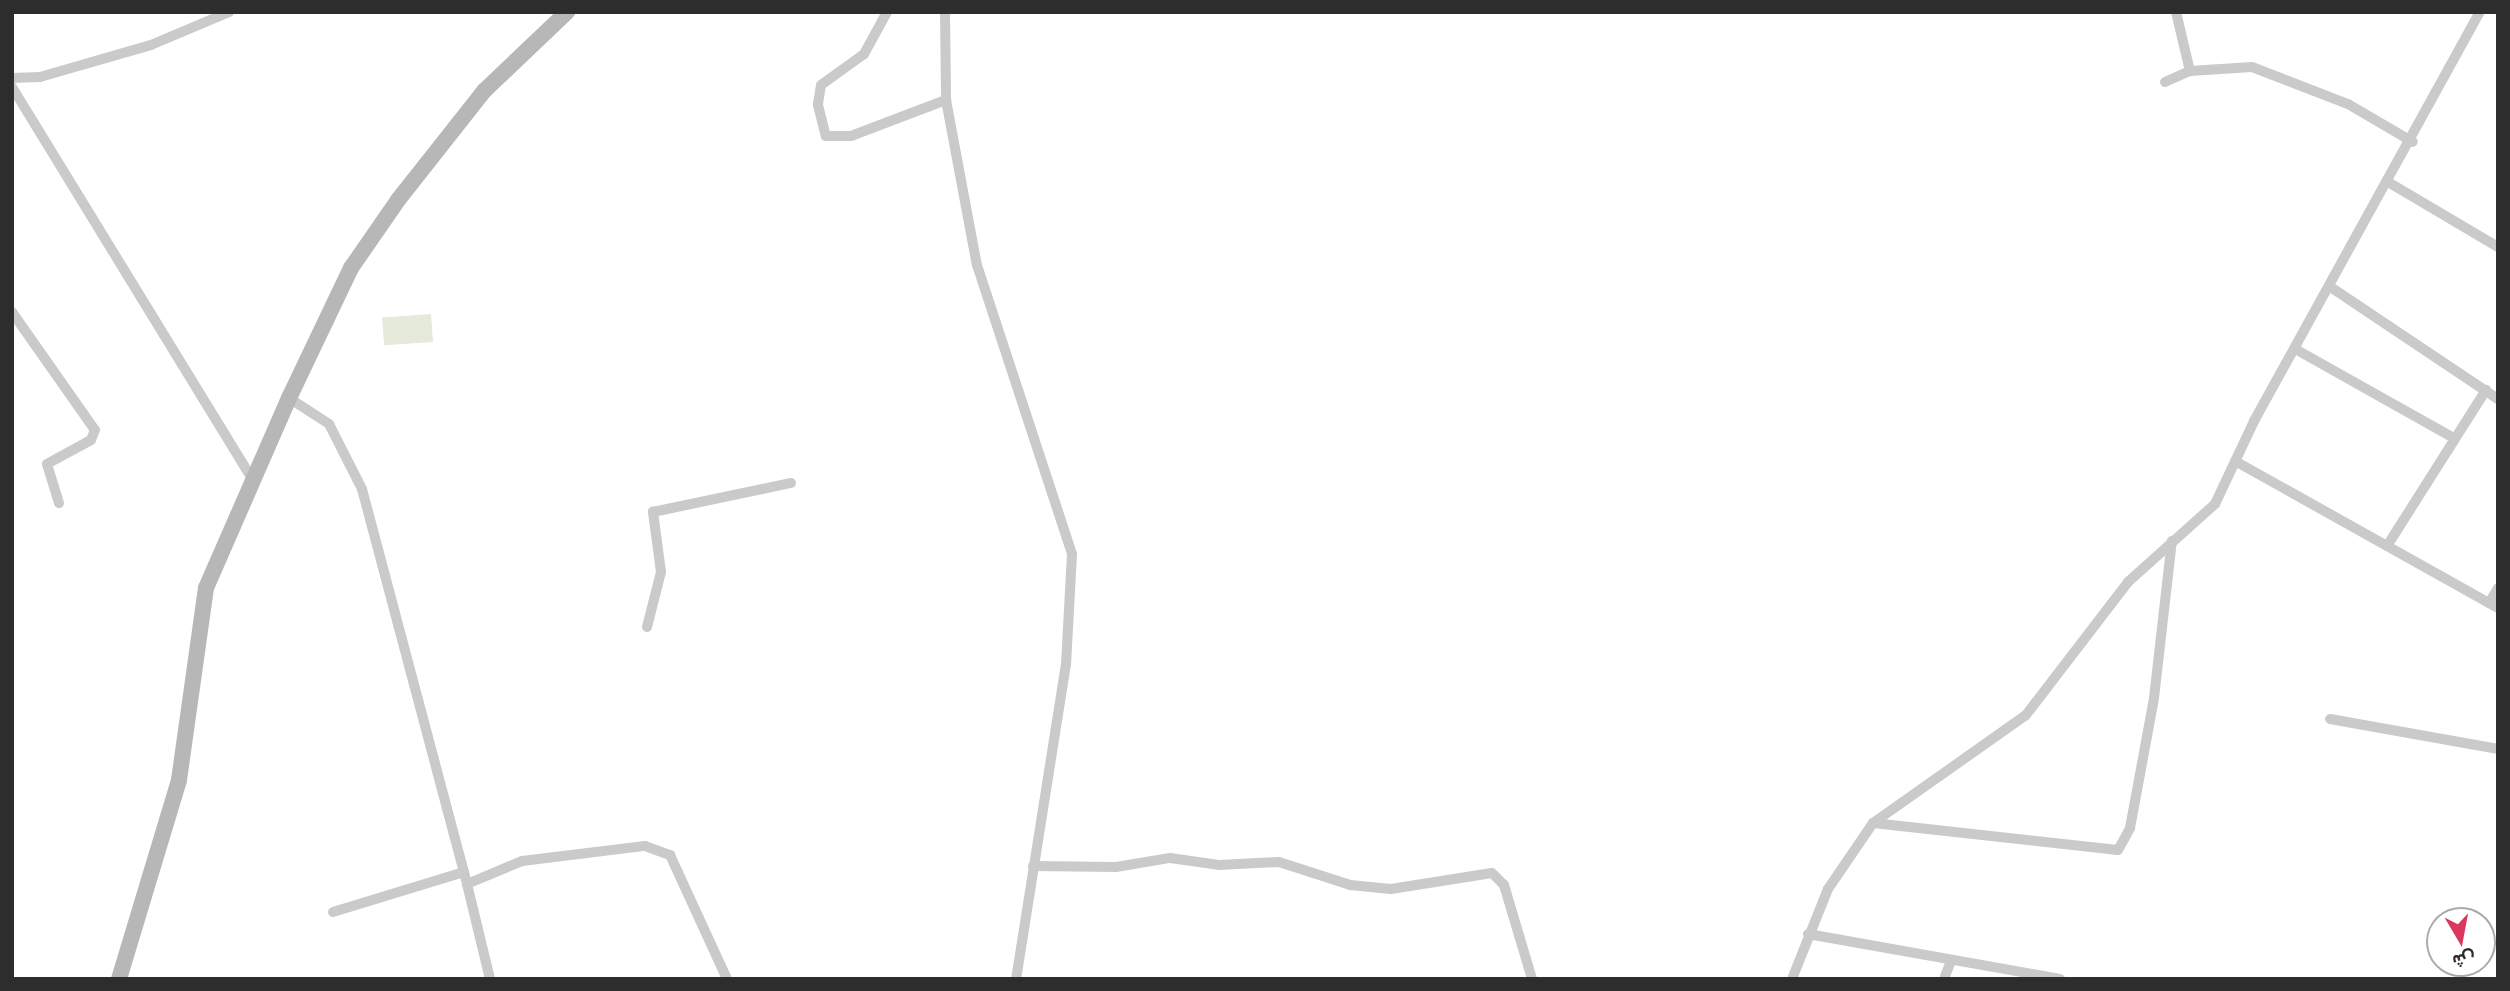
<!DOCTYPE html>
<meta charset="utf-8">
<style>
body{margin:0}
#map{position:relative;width:2510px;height:991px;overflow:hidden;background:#fff;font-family:"PT Sans Narrow",Vazirmatn,sans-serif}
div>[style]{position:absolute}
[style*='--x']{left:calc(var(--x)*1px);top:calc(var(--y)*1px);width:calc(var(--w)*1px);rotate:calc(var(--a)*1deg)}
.green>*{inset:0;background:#e5eadb;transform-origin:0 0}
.street>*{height:10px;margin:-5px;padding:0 5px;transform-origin:5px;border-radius:5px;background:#cacaca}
.secondary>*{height:16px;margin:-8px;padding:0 8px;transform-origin:8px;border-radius:8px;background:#b7b7b7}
span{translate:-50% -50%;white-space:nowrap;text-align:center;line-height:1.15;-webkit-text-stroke:7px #fff;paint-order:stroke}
.frame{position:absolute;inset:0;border:14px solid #2d2d2d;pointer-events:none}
.north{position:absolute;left:2426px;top:907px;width:70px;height:70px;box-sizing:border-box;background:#fff;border:2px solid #ababab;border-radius:50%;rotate:170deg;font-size:19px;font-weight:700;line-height:28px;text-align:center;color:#2d2d2d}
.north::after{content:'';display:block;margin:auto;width:24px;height:32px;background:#db385e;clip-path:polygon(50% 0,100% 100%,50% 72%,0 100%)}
</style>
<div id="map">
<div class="green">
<div style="left:431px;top:314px;width:28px;height:49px;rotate:86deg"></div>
</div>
<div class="street">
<div style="--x:887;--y:12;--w:48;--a:118.7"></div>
<div style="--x:864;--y:54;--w:53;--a:144.2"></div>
<div style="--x:821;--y:85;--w:20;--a:99"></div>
<div style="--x:818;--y:105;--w:32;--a:76"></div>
<div style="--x:826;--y:136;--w:25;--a:0"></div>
<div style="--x:851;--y:136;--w:102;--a:-20.8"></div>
<div style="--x:945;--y:12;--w:88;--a:89.3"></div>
<div style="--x:946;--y:100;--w:168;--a:79.4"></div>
<div style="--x:977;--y:265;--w:304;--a:71.8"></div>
<div style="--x:1072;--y:554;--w:110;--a:93.1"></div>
<div style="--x:1066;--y:664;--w:319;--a:99"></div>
<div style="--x:2176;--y:12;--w:61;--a:76.7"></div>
<div style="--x:12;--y:78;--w:28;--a:-2"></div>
<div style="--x:40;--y:77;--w:116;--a:-16.1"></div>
<div style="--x:151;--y:45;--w:85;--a:-22.9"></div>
<div style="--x:2165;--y:82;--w:27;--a:-24"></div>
<div style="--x:2190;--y:71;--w:62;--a:-3.7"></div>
<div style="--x:2252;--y:67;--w:103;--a:21.1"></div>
<div style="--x:2348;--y:104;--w:75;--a:30.3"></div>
<div style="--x:12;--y:87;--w:461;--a:58.5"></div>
<div style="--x:2388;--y:182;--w:128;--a:30.6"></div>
<div style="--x:2332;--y:288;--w:200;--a:33.8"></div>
<div style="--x:12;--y:312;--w:144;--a:54.9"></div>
<div style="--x:95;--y:430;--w:11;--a:112"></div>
<div style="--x:91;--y:440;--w:50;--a:151.4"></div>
<div style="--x:47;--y:464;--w:41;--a:72.9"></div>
<div style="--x:2297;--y:350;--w:180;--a:29.3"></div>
<div style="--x:289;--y:398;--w:48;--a:33"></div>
<div style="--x:329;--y:424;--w:73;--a:63.1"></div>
<div style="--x:362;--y:489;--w:409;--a:75.1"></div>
<div style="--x:2235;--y:461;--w:301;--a:29.2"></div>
<div style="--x:2387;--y:546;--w:185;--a:-57.6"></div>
<div style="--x:2489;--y:603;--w:17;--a:-59"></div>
<div style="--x:647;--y:627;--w:57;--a:-75.7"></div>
<div style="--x:661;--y:572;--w:61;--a:-97.6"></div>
<div style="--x:653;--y:512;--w:141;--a:-11.9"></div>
<div style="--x:2330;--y:719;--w:171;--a:10.1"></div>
<div style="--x:1873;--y:823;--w:246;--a:6.3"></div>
<div style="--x:2118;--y:850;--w:25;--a:-61"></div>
<div style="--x:2130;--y:828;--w:132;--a:-79.5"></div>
<div style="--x:2154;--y:698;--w:158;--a:-83.5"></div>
<div style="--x:1033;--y:866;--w:83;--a:0.7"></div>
<div style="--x:1116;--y:867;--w:55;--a:-9.5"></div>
<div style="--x:1170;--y:858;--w:49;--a:8.1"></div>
<div style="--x:1219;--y:865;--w:60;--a:-2.9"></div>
<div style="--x:1279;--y:862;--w:75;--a:17.9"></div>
<div style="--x:1350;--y:885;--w:41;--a:5.6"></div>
<div style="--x:1391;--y:889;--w:102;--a:-9"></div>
<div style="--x:1492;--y:873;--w:17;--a:45"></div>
<div style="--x:1504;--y:885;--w:98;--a:73.4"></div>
<div style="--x:333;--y:912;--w:137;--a:-17"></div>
<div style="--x:1808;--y:934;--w:256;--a:10.1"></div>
<div style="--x:490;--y:979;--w:98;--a:-103.6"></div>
<div style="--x:467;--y:884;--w:60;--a:-22.7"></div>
<div style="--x:522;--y:861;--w:124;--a:-7"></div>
<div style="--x:645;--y:846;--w:27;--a:20"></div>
<div style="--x:670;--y:855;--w:136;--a:65.3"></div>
<div style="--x:1792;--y:979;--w:97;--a:-68.2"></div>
<div style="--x:1828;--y:889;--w:80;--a:-55.7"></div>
<div style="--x:1873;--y:823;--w:187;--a:-35.2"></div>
<div style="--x:2026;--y:715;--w:168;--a:-52.5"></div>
<div style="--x:2128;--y:582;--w:117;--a:-41.9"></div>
<div style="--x:2215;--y:504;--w:92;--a:-64.8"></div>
<div style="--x:2254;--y:421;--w:467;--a:-61.1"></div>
<div style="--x:1944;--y:979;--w:19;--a:-69"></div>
</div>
<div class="secondary">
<div style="--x:119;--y:979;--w:208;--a:-73.2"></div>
<div style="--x:179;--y:780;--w:194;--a:-82"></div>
<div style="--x:206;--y:588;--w:207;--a:-66.4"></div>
<div style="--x:289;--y:398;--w:144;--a:-64.5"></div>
<div style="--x:351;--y:268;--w:83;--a:-55.3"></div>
<div style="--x:398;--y:200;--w:139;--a:-51.7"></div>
<div style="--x:484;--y:91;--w:115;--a:-43.6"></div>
</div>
<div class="frame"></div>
<div class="north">ش</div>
</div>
